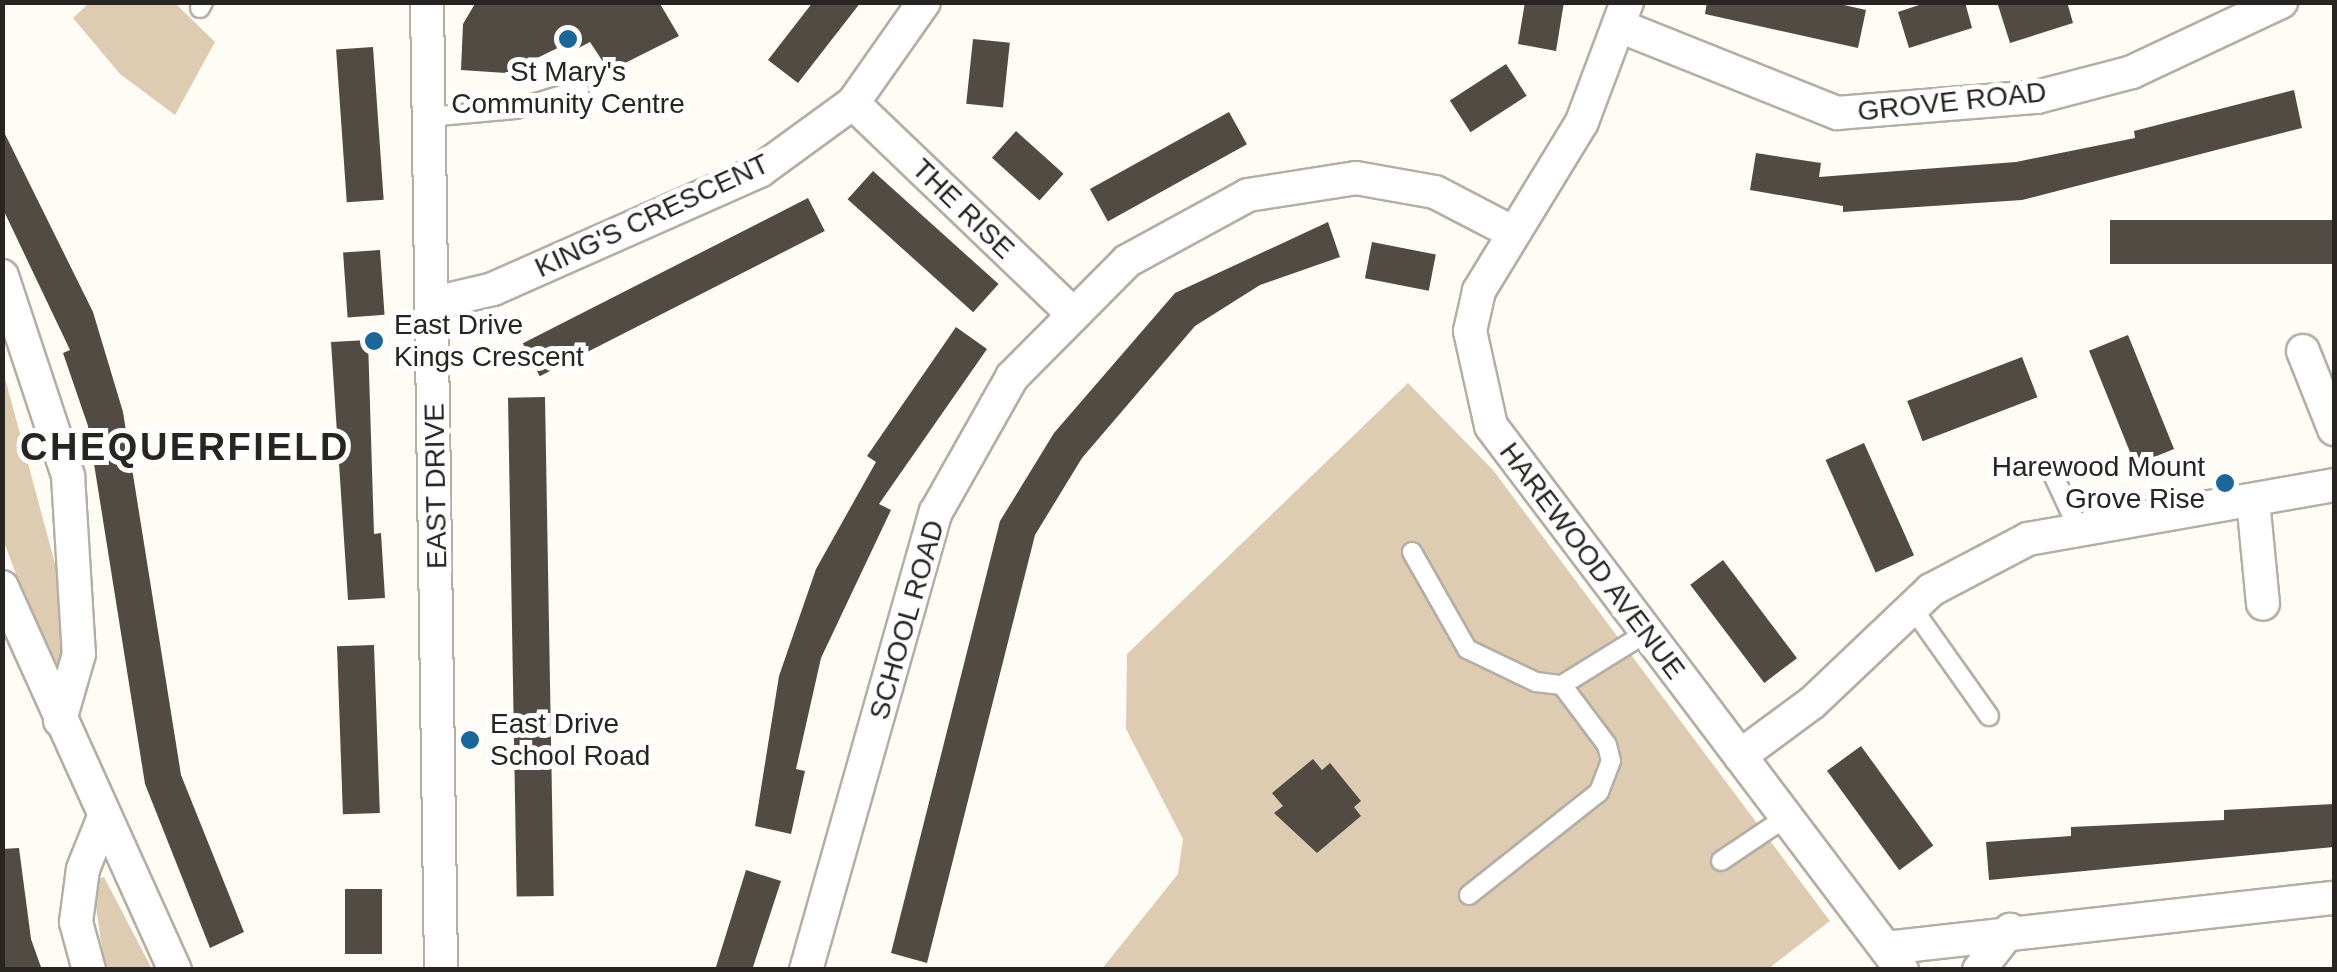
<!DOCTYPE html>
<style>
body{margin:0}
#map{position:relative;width:2337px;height:972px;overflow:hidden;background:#fffbf5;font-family:Helvetica,sans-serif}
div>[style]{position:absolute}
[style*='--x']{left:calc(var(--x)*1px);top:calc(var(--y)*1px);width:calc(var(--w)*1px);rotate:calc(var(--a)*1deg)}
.green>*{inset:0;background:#ddccb2}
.building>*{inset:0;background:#514b43;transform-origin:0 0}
.roads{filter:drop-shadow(2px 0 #b4aea5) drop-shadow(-2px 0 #b4aea5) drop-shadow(0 2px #b4aea5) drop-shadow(0 -2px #b4aea5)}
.service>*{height:18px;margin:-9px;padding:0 9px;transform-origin:9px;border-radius:9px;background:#fff}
.minor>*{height:32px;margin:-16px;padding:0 16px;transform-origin:16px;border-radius:16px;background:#fff}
.dots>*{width:28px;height:28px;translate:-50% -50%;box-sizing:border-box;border:5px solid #fff;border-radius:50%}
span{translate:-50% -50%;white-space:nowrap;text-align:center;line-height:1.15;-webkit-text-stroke:10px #fff;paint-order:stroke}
.poi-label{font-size:28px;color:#272421}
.left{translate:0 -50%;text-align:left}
.right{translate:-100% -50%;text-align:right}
.street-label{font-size:28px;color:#272421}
.district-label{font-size:38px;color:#272421;font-weight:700;letter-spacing:2.5px}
.frame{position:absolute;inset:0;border:5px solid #272421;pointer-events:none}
</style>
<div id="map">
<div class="green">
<div style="clip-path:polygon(90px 2px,175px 3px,215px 42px,175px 115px,120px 74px,73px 18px)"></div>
<div style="clip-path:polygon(2px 367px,57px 571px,67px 651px,57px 686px,3px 539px)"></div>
<div style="clip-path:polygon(1408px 383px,1493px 470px,1830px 921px,1768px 969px,1101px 970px,1178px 874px,1183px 839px,1126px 729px,1127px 654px)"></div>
<div style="clip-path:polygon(104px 877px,152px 969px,105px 969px,92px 880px)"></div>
</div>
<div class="building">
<div style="clip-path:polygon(476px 2px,659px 2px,679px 36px,609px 71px,590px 42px,571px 52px,566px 44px,506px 73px,461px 70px,463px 24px)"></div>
<div style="clip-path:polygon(813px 2px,861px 2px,798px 83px,768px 60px)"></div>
<div style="clip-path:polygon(1525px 2px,1564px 2px,1556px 51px,1518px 44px)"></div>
<div style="clip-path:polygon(1707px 2px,1831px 2px,1866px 10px,1858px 48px,1705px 14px)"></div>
<div style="clip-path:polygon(1928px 2px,1965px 2px,1972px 28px,1909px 48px,1898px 12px)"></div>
<div style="clip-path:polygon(1997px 2px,2067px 2px,2073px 23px,2010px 43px)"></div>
<div style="left:973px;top:39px;width:37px;height:65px;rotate:6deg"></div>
<div style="left:373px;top:47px;width:153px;height:37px;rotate:86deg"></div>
<div style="left:1506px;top:64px;width:38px;height:67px;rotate:57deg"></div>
<div style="clip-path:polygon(2294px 90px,2302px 128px,2022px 200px,1843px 212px,1843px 206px,1750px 190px,1756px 153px,1821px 163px,1819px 177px,2016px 162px,2135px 138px,2134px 131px)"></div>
<div style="left:1229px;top:112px;width:37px;height:159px;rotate:61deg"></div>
<div style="clip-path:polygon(2px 128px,93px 312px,123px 412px,181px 775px,244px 932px,210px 948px,145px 784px,88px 426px,63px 353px,70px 350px,2px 207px)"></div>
<div style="left:1016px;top:131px;width:64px;height:36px;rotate:42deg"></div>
<div style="left:873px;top:171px;width:169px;height:38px;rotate:42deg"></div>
<div style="left:808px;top:198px;width:37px;height:320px;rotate:63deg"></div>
<div style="left:2334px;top:220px;width:44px;height:224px;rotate:90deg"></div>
<div style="clip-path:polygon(1328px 222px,1340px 257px,1260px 285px,1195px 326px,1082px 458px,1035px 535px,927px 963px,891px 953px,1000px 521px,1054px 433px,1175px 293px)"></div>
<div style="left:1372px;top:242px;width:65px;height:37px;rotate:11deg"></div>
<div style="left:380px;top:250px;width:65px;height:37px;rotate:86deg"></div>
<div style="clip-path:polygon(956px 327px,987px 349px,879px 504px,891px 510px,821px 658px,796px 769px,805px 771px,791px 834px,755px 826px,779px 676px,816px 569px,876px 462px,867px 456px)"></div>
<div style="left:2128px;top:335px;width:123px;height:42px;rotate:68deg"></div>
<div style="clip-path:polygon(368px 340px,374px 534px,381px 533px,385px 598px,348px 600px,331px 342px)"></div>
<div style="left:2022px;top:357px;width:43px;height:123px;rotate:69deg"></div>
<div style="left:545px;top:397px;width:499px;height:37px;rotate:89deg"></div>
<div style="left:1864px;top:443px;width:123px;height:42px;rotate:66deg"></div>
<div style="left:1723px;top:560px;width:123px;height:41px;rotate:53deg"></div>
<div style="left:374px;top:645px;width:168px;height:37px;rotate:88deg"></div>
<div style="left:1861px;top:746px;width:123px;height:42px;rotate:54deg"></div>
<div style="clip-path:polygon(1313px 759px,1322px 770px,1330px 763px,1361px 801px,1354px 807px,1361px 816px,1317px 853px,1274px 813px,1283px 806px,1272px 793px)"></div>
<div style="clip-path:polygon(2334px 804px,2334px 847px,1989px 880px,1986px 842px,2071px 836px,2071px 827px,2224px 820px,2224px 810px)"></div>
<div style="clip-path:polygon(19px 848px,31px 939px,42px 970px,2px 970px,2px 849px)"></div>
<div style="clip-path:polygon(746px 870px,781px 881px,752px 970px,715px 970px)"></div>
<div style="left:345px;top:889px;width:37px;height:65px"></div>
</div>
<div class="roads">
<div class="service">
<div style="--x:200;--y:8;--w:7;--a:-63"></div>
<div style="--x:428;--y:117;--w:88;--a:-5.2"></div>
<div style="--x:516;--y:109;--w:66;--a:-16.8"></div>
<div style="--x:2050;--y:468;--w:64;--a:65"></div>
<div style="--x:1412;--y:552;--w:112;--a:60.4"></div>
<div style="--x:1467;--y:649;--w:76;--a:25.6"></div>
<div style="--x:1536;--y:682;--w:26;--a:7"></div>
<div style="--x:1562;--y:685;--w:99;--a:-31.8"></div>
<div style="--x:1911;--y:606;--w:135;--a:54.7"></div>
<div style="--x:1721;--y:861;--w:81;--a:-33.9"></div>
<div style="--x:1469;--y:895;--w:166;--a:-38.4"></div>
<div style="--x:1599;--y:792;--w:33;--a:-69"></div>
<div style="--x:1611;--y:761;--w:16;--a:-104"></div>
<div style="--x:1607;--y:745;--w:75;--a:-126.9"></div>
</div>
<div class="minor">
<div style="--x:427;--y:2;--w:968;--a:89.17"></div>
<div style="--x:1627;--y:2;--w:128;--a:110.6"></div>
<div style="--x:1582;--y:122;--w:198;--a:121.4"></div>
<div style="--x:1479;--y:291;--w:41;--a:102.7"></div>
<div style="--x:1470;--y:331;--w:97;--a:77.5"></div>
<div style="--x:1491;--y:426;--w:682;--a:52.93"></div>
<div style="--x:1622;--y:27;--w:232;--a:21.8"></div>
<div style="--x:1837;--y:113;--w:201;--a:-4.6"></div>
<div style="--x:2037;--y:97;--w:98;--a:-14.7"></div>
<div style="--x:2132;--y:72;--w:165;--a:-25.2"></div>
<div style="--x:853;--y:103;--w:306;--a:43.8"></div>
<div style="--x:2;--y:276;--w:211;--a:71.7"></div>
<div style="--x:68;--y:476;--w:178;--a:86.5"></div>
<div style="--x:79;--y:654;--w:69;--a:106.1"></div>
<div style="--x:434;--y:303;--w:61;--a:-13.3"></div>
<div style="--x:493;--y:289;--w:293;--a:-23.9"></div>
<div style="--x:761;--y:170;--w:114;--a:-36.1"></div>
<div style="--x:853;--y:103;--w:123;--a:-54.9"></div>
<div style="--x:2303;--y:351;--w:84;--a:68.3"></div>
<div style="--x:2253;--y:500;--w:104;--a:84.5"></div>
<div style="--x:2;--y:587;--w:420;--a:65.7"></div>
<div style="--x:1740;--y:756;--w:89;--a:-36.4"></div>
<div style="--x:1812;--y:703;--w:164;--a:-43.5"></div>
<div style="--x:1931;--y:590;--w:110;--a:-27.7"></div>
<div style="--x:2028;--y:539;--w:311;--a:-10"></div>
<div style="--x:1886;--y:948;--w:451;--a:-6.4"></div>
<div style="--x:89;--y:970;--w:50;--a:-105.2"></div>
<div style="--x:76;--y:922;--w:53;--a:-82.5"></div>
<div style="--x:83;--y:869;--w:56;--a:-68"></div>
<div style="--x:806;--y:970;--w:476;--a:-74.2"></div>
<div style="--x:936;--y:512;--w:155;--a:-60.6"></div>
<div style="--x:1012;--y:377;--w:163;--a:-45.2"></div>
<div style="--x:1127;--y:261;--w:138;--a:-28.6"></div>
<div style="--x:1248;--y:195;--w:109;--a:-8.9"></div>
<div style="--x:1356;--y:178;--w:80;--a:10"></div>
<div style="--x:1435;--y:192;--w:87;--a:27.5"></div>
<div style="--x:1979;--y:970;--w:51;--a:-52.2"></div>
</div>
</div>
<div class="dots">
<div style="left:568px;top:39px;background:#1d669a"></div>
<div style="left:374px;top:341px;background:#1d669a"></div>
<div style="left:2225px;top:483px;background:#1d669a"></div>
<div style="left:470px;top:740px;background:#1d669a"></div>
</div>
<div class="poi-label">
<span style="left:568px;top:88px">St Mary's<br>Community Centre</span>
<span class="left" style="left:394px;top:341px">East Drive<br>Kings Crescent</span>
<span class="right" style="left:2205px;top:483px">Harewood Mount<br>Grove Rise</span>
<span class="left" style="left:490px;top:740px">East Drive<br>School Road</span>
</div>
<div class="street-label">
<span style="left:1952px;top:102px;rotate:-6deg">GROVE ROAD</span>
<span style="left:963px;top:209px;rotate:44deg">THE RISE</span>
<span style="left:652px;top:216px;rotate:-25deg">KING'S CRESCENT</span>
<span style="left:436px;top:486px;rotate:-91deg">EAST DRIVE</span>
<span style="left:1592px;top:561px;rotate:53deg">HAREWOOD AVENUE</span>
<span style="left:907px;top:620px;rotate:-74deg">SCHOOL ROAD</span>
</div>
<div class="district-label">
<span style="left:185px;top:448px">CHEQUERFIELD</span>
</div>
<div class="frame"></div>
</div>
